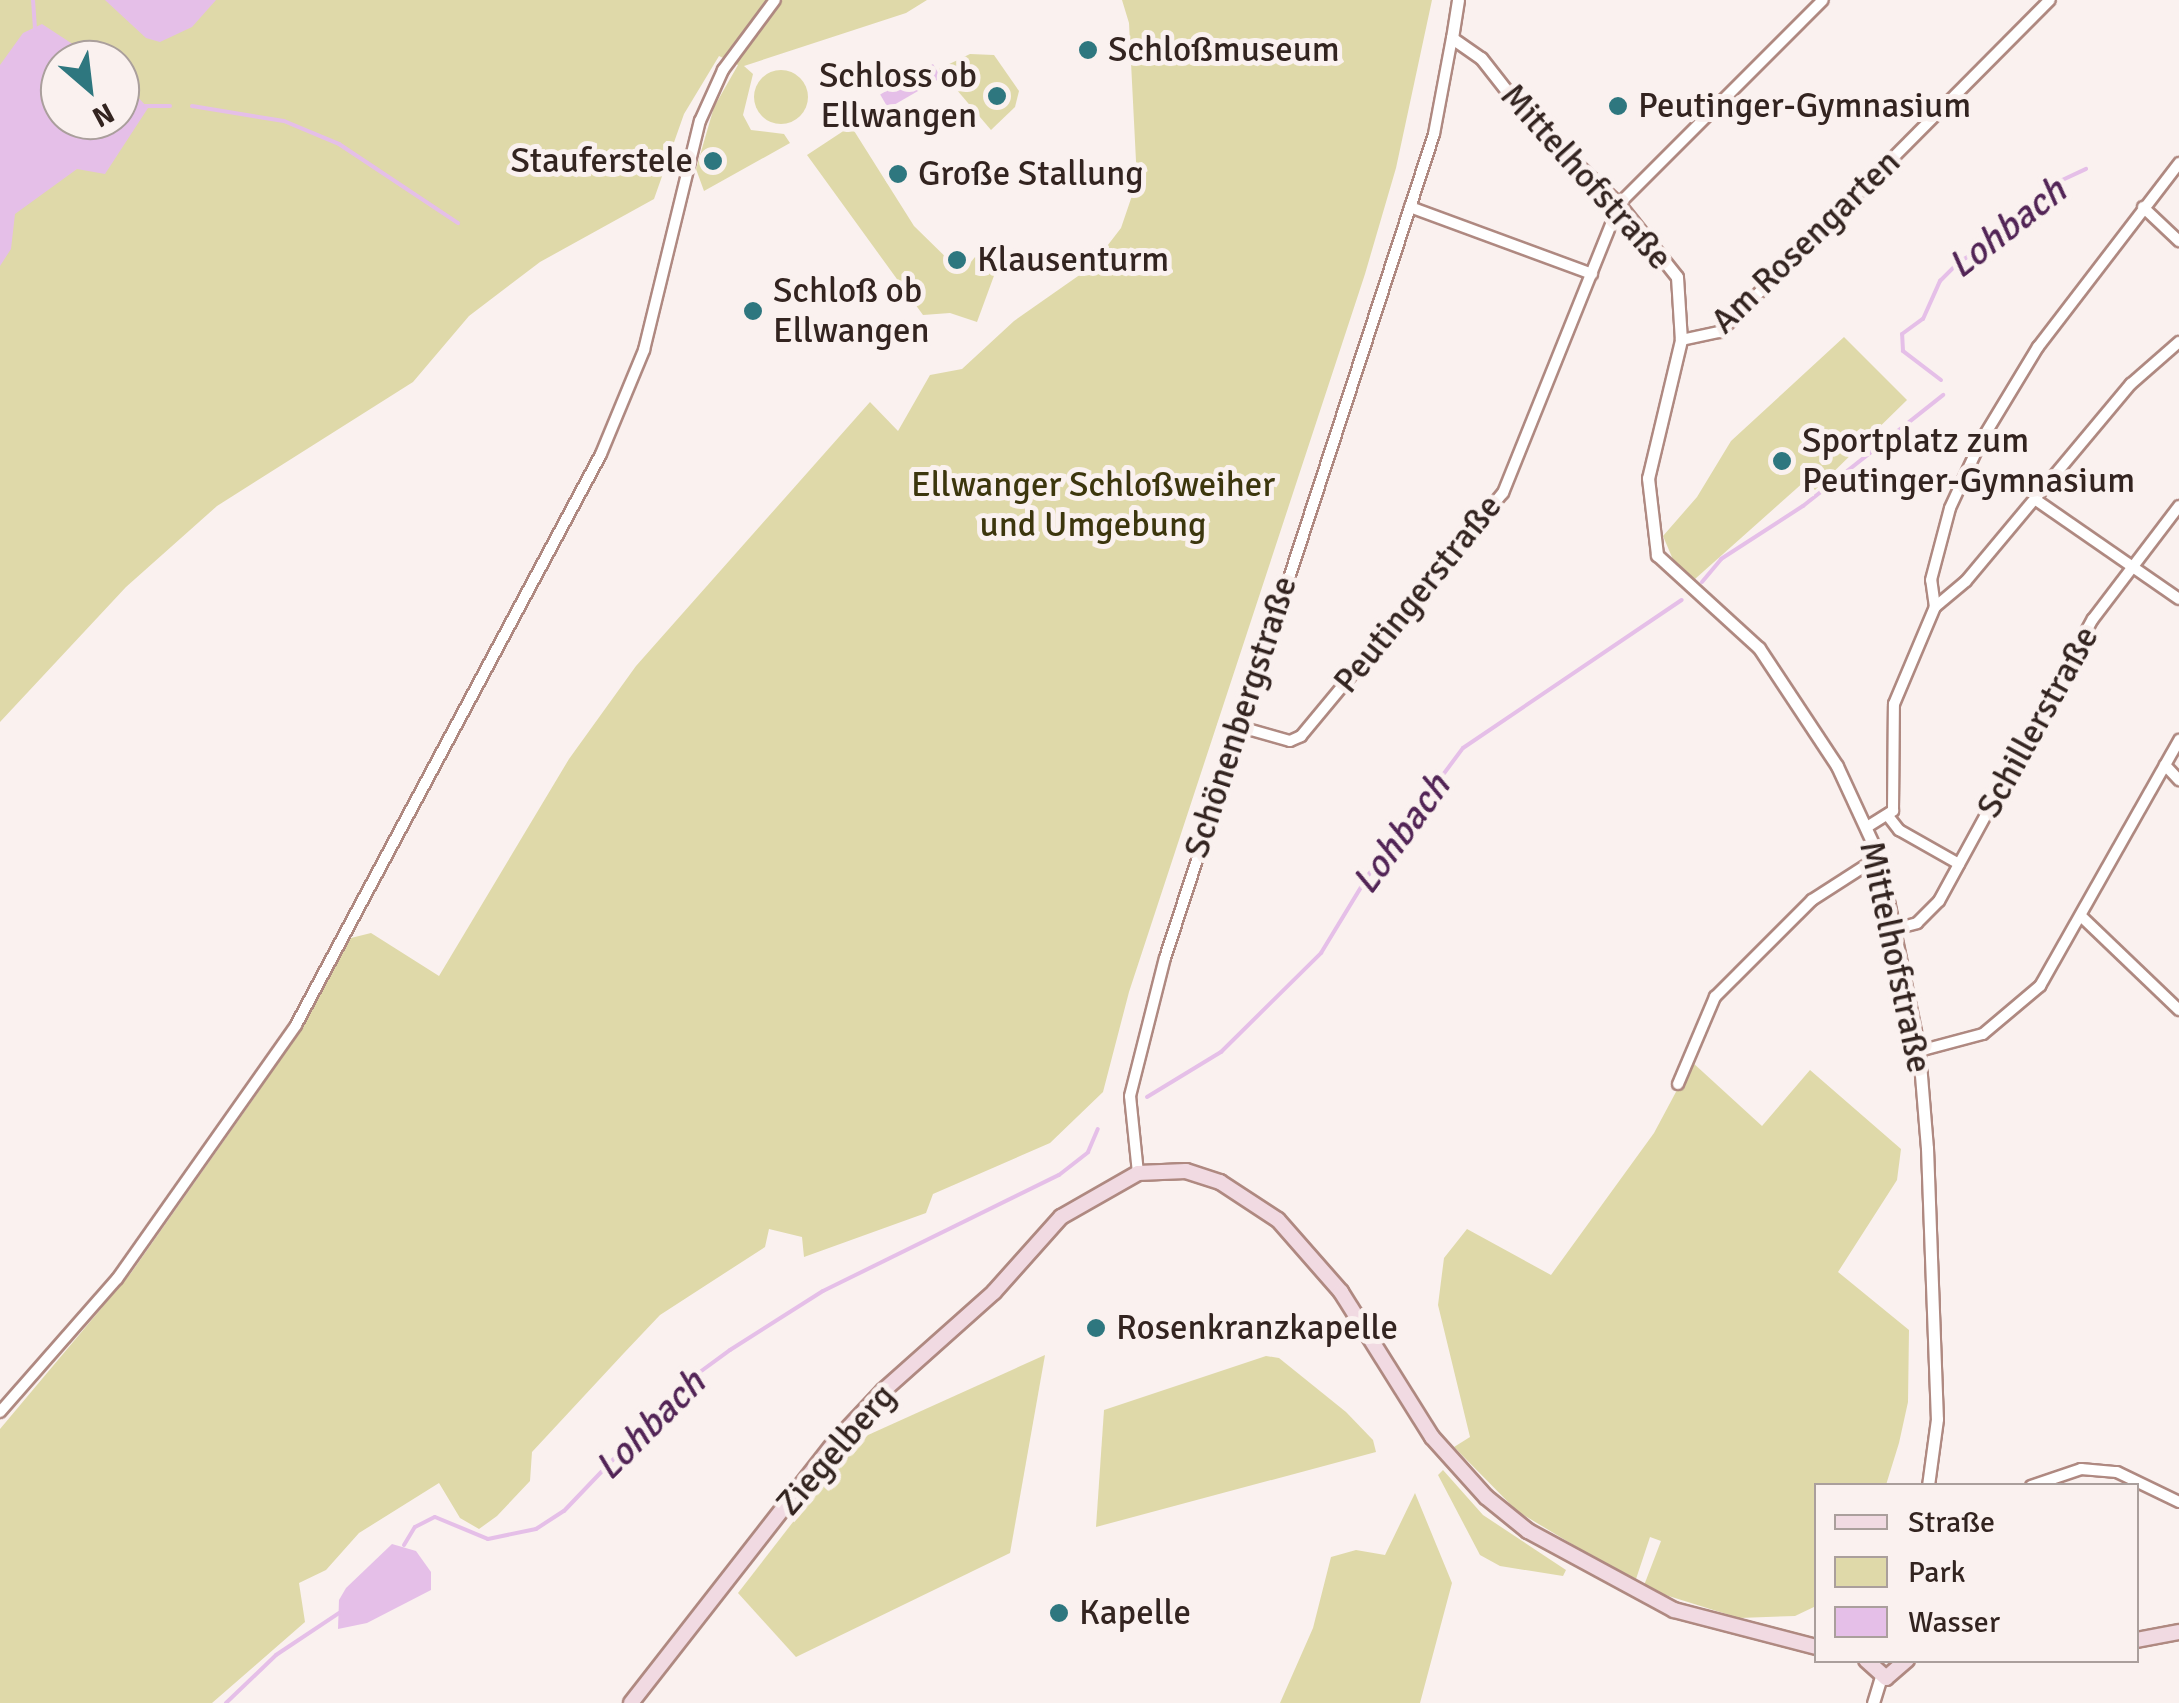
<!DOCTYPE html>
<meta charset="utf-8">
<style>
body{margin:0}
#map{position:relative;width:2179px;height:1703px;overflow:hidden;background:#faf1ef;font-family:Signika,sans-serif}
div>[style]{position:absolute}
[style*='--x']{left:calc(var(--x)*1px);top:calc(var(--y)*1px);width:calc(var(--w)*1px);rotate:calc(var(--a)*1deg)}
.green>*{inset:0;background:#dfd9a9}
.round{border-radius:50%}
.water>*{inset:0;background:#e5bfe8;transform-origin:0 0}
.stream>*{height:4px;margin:-2px;padding:0 2px;transform-origin:2px;border-radius:2px;background:#e5bfe8}
.roads{filter:drop-shadow(2px 0 #af8981) drop-shadow(-2px 0 #af8981) drop-shadow(0 2px #af8981) drop-shadow(0 -2px #af8981)}
.minor>*{height:10px;margin:-5px;padding:0 5px;transform-origin:5px;border-radius:5px;background:#fff}
.tertiary>*{height:11px;margin:-5.5px;padding:0 5.5px;transform-origin:5.5px;border-radius:5.5px;background:#fff}
.secondary>*{height:14px;margin:-7px;padding:0 7px;transform-origin:7px;border-radius:7px;background:#f1dae2}
.dots>*{width:28px;height:28px;translate:-50% -50%;box-sizing:border-box;border:5px solid #faf1ef;border-radius:50%}
span{translate:-50% -50%;white-space:nowrap;text-align:center;line-height:1.15;-webkit-text-stroke:10px #faf1ef;paint-order:stroke}
.poi-label{font-size:35px;color:#332420}
.left{translate:0 -50%;text-align:left}
.right{translate:-100% -50%;text-align:right}
.street-label{font-size:35px;color:#332420}
.park-label{font-size:35px;color:#3c360d}
.water-label{font-size:38px;color:#522456;font-style:italic}
.legend{position:absolute;left:1814px;top:1483px;width:325px;height:180px;box-sizing:border-box;background:#faf1ef;border:2px solid #aa9f9c;margin:0;padding:12px 18px;list-style:none;font-size:30px;color:#332420}
.legend li{display:flex;align-items:center;gap:20px;height:50px}
.legend b{width:50px;border:2px solid #aa9f9c}
.north{position:absolute;left:40px;top:40px;width:100px;height:100px;box-sizing:border-box;background:#faf1ef;border:2px solid #aa9f9c;border-radius:50%;rotate:152deg;font-size:28px;font-weight:700;line-height:40px;text-align:center;color:#332420}
.north::after{content:'';display:block;margin:auto;width:35px;height:45px;background:#2e777f;clip-path:polygon(50% 0,100% 100%,50% 72%,0 100%)}
</style>
<div id="map">
<div class="green">
<div style="clip-path:polygon(evenodd,0 0,927px 0,906px 13px,744px 66px,753px 74px,743px 115px,751px 130px,784px 134px,790px 143px,704px 191px,696px 169px,714px 107px,738px 65px,719px 56px,684px 114px,654px 199px,540px 262px,469px 316px,413px 382px,217px 506px,126px 587px,0 722px,0 0,60px 60px,120px 60px,120px 120px,60px 120px,60px 60px)"></div>
<div style="clip-path:polygon(1122px 0,1432px 0,1396px 168px,1365px 274px,1129px 992px,1103px 1092px,1050px 1143px,933px 1194px,926px 1213px,804px 1257px,802px 1237px,769px 1229px,765px 1247px,660px 1315px,624px 1353px,532px 1452px,530px 1481px,497px 1516px,479px 1529px,460px 1518px,439px 1483px,359px 1533px,326px 1570px,299px 1583px,305px 1622px,212px 1703px,0 1703px,0 1429px,131px 1273px,259px 1091px,351px 938px,371px 933px,439px 976px,569px 759px,636px 666px,870px 402px,898px 431px,930px 375px,962px 369px,1014px 321px,1091px 267px,1121px 228px,1137px 181px,1129px 23px)"></div>
<div style="clip-path:polygon(970px 54px,994px 55px,1019px 91px,1015px 107px,991px 130px,939px 69px)"></div>
<div class="round" style="left:754px;top:70px;width:54px;height:54px"></div>
<div style="clip-path:polygon(851px 126px,914px 226px,962px 273px,975px 257px,995px 273px,977px 322px,950px 313px,923px 315px,807px 155px)"></div>
<div style="clip-path:polygon(1844px 337px,1907px 400px,1815px 490px,1805px 481px,1695px 579px,1674px 562px,1663px 536px,1697px 497px,1731px 441px)"></div>
<div style="clip-path:polygon(1692px 1062px,1762px 1126px,1810px 1070px,1901px 1149px,1897px 1180px,1838px 1272px,1909px 1330px,1908px 1402px,1899px 1443px,1886px 1485px,1816px 1486px,1816px 1606px,1795px 1616px,1739px 1618px,1643px 1588px,1661px 1541px,1650px 1537px,1635px 1582px,1517px 1511px,1454px 1447px,1470px 1437px,1438px 1305px,1444px 1258px,1467px 1229px,1551px 1275px,1654px 1133px)"></div>
<div style="clip-path:polygon(1045px 1355px,1010px 1553px,796px 1657px,738px 1593px,824px 1482px,868px 1435px)"></div>
<div style="clip-path:polygon(1266px 1356px,1279px 1358px,1346px 1412px,1373px 1440px,1376px 1452px,1096px 1527px,1104px 1410px)"></div>
<div style="clip-path:polygon(1443px 1470px,1483px 1515px,1566px 1570px,1563px 1576px,1500px 1566px,1480px 1555px,1438px 1475px)"></div>
<div style="clip-path:polygon(1415px 1493px,1452px 1583px,1420px 1703px,1280px 1703px,1313px 1628px,1331px 1557px,1356px 1550px,1385px 1555px)"></div>
</div>
<div class="water">
<div style="clip-path:polygon(105px 0,216px 0,192px 27px,160px 42px,146px 38px)"></div>
<div style="clip-path:polygon(42px 24px,97px 60px,60px 60px,60px 120px,120px 120px,120px 78px,148px 108px,105px 174px,77px 169px,15px 214px,11px 249px,0 266px,0 65px,23px 33px)"></div>
<div style="left:933px;top:64px;width:16px;height:61px;rotate:60deg"></div>
<div style="clip-path:polygon(392px 1544px,416px 1551px,431px 1572px,431px 1590px,367px 1623px,338px 1629px,339px 1600px,346px 1588px)"></div>
</div>
<div class="stream">
<div style="--x:33;--y:0;--w:30;--a:86"></div>
<div style="--x:145;--y:106;--w:25;--a:0"></div>
<div style="--x:192;--y:106;--w:93;--a:9.3"></div>
<div style="--x:284;--y:121;--w:60;--a:22.7"></div>
<div style="--x:339;--y:144;--w:143;--a:33.6"></div>
<div style="--x:1941;--y:380;--w:48;--a:-142.7"></div>
<div style="--x:1903;--y:351;--w:17;--a:-93"></div>
<div style="--x:1902;--y:334;--w:26;--a:-36"></div>
<div style="--x:1923;--y:319;--w:42;--a:-65.9"></div>
<div style="--x:1940;--y:281;--w:27;--a:-45"></div>
<div style="--x:1959;--y:262;--w:78;--a:-30.8"></div>
<div style="--x:2026;--y:222;--w:51;--a:-51.3"></div>
<div style="--x:2058;--y:182;--w:31;--a:-25"></div>
<div style="--x:1702;--y:582;--w:30;--a:-50"></div>
<div style="--x:1721;--y:559;--w:98;--a:-32.9"></div>
<div style="--x:1803;--y:506;--w:179;--a:-38.4"></div>
<div style="--x:1147;--y:1097;--w:87;--a:-31.3"></div>
<div style="--x:1221;--y:1052;--w:141;--a:-44.7"></div>
<div style="--x:1321;--y:953;--w:92;--a:-58.7"></div>
<div style="--x:1369;--y:874;--w:157;--a:-53.3"></div>
<div style="--x:1463;--y:748;--w:264;--a:-34.1"></div>
<div style="--x:404;--y:1545;--w:21;--a:-59"></div>
<div style="--x:415;--y:1527;--w:22;--a:-27"></div>
<div style="--x:435;--y:1517;--w:57;--a:22.5"></div>
<div style="--x:488;--y:1539;--w:49;--a:-11.8"></div>
<div style="--x:536;--y:1529;--w:33;--a:-33"></div>
<div style="--x:564;--y:1511;--w:181;--a:-46.3"></div>
<div style="--x:689;--y:1380;--w:51;--a:-36.2"></div>
<div style="--x:730;--y:1350;--w:110;--a:-32.4"></div>
<div style="--x:823;--y:1291;--w:263;--a:-26.2"></div>
<div style="--x:1059;--y:1175;--w:37;--a:-38"></div>
<div style="--x:1088;--y:1152;--w:25;--a:-67"></div>
<div style="--x:226;--y:1703;--w:69;--a:-43.8"></div>
<div style="--x:276;--y:1655;--w:76;--a:-33.7"></div>
</div>
<div class="roads">
<div class="minor">
<div style="--x:1410;--y:207;--w:194;--a:20.2"></div>
<div style="--x:2143;--y:207;--w:50;--a:43.4"></div>
<div style="--x:1681;--y:340;--w:40;--a:-12"></div>
<div style="--x:1720;--y:332;--w:468;--a:-45.2"></div>
<div style="--x:2036;--y:500;--w:174;--a:34.7"></div>
<div style="--x:1935;--y:607;--w:40;--a:-40"></div>
<div style="--x:1966;--y:581;--w:257;--a:-50.1"></div>
<div style="--x:2131;--y:384;--w:64;--a:-41.2"></div>
<div style="--x:1237;--y:726;--w:55;--a:15.8"></div>
<div style="--x:1290;--y:741;--w:12;--a:-24"></div>
<div style="--x:1301;--y:736;--w:316;--a:-50.3"></div>
<div style="--x:1503;--y:493;--w:311;--a:-68.1"></div>
<div style="--x:1619;--y:204;--w:288;--a:-45"></div>
<div style="--x:2165;--y:765;--w:21;--a:47"></div>
<div style="--x:1888;--y:816;--w:18;--a:52"></div>
<div style="--x:1899;--y:830;--w:69;--a:29.5"></div>
<div style="--x:1867;--y:827;--w:31;--a:-32"></div>
<div style="--x:1893;--y:811;--w:107;--a:-89.5"></div>
<div style="--x:1894;--y:704;--w:105;--a:-67.1"></div>
<div style="--x:1935;--y:607;--w:27;--a:-98"></div>
<div style="--x:1931;--y:580;--w:74;--a:-75.2"></div>
<div style="--x:1950;--y:508;--w:74;--a:-65.2"></div>
<div style="--x:1981;--y:441;--w:110;--a:-58.8"></div>
<div style="--x:2038;--y:347;--w:232;--a:-52.5"></div>
<div style="--x:2081;--y:916;--w:136;--a:43.8"></div>
<div style="--x:1895;--y:929;--w:23;--a:-15"></div>
<div style="--x:1917;--y:923;--w:31;--a:-45"></div>
<div style="--x:1939;--y:901;--w:321;--a:-61.4"></div>
<div style="--x:2093;--y:619;--w:142;--a:-52.7"></div>
<div style="--x:1919;--y:1051;--w:66;--a:-14.9"></div>
<div style="--x:1983;--y:1034;--w:75;--a:-40.1"></div>
<div style="--x:2040;--y:986;--w:283;--a:-60.5"></div>
<div style="--x:1678;--y:1084;--w:95;--a:-67"></div>
<div style="--x:1715;--y:997;--w:137;--a:-45"></div>
<div style="--x:1812;--y:900;--w:80;--a:-32.7"></div>
<div style="--x:1138;--y:1173;--w:77;--a:-95.9"></div>
<div style="--x:1130;--y:1096;--w:142;--a:-75.8"></div>
<div style="--x:1165;--y:958;--w:867;--a:-71.92"></div>
<div style="--x:1434;--y:134;--w:98;--a:-79.4"></div>
<div style="--x:0;--y:1412;--w:177;--a:-48.7"></div>
<div style="--x:117;--y:1279;--w:311;--a:-54.8"></div>
<div style="--x:296;--y:1025;--w:647;--a:-61.89"></div>
<div style="--x:601;--y:454;--w:113;--a:-67.5"></div>
<div style="--x:644;--y:350;--w:236;--a:-76.3"></div>
<div style="--x:700;--y:121;--w:56;--a:-65.7"></div>
<div style="--x:723;--y:70;--w:87;--a:-53.4"></div>
<div style="--x:2031;--y:1486;--w:53;--a:-18.8"></div>
<div style="--x:2081;--y:1469;--w:36;--a:5"></div>
<div style="--x:2117;--y:1472;--w:69;--a:25.8"></div>
</div>
<div class="tertiary">
<div style="--x:1458;--y:0;--w:38;--a:99"></div>
<div style="--x:1452;--y:38;--w:35;--a:35"></div>
<div style="--x:1481;--y:58;--w:76;--a:51.9"></div>
<div style="--x:1528;--y:118;--w:125;--a:43.4"></div>
<div style="--x:1619;--y:204;--w:93;--a:51.5"></div>
<div style="--x:1677;--y:277;--w:63;--a:86.4"></div>
<div style="--x:1681;--y:340;--w:142;--a:103.4"></div>
<div style="--x:1648;--y:478;--w:78;--a:83.3"></div>
<div style="--x:1657;--y:555;--w:138;--a:42.4"></div>
<div style="--x:1759;--y:648;--w:141;--a:56.5"></div>
<div style="--x:1837;--y:766;--w:100;--a:65.2"></div>
<div style="--x:1879;--y:857;--w:198;--a:78.3"></div>
<div style="--x:1919;--y:1051;--w:97;--a:85.3"></div>
<div style="--x:1927;--y:1148;--w:271;--a:87.9"></div>
<div style="--x:1937;--y:1419;--w:68;--a:97.7"></div>
<div style="--x:1873;--y:1703;--w:27;--a:-73"></div>
</div>
<div class="secondary">
<div style="--x:2136;--y:1640;--w:44;--a:-10.5"></div>
<div style="--x:1866;--y:1660;--w:27;--a:42"></div>
<div style="--x:1886;--y:1678;--w:28;--a:-41"></div>
<div style="--x:631;--y:1703;--w:333;--a:-52"></div>
<div style="--x:836;--y:1441;--w:69;--a:-46.8"></div>
<div style="--x:883;--y:1391;--w:149;--a:-41.7"></div>
<div style="--x:994;--y:1292;--w:101;--a:-48.2"></div>
<div style="--x:1061;--y:1217;--w:89;--a:-29.7"></div>
<div style="--x:1138;--y:1173;--w:48;--a:-2.4"></div>
<div style="--x:1186;--y:1171;--w:36;--a:18"></div>
<div style="--x:1220;--y:1182;--w:69;--a:33.2"></div>
<div style="--x:1278;--y:1220;--w:96;--a:48.8"></div>
<div style="--x:1341;--y:1292;--w:171;--a:57.9"></div>
<div style="--x:1432;--y:1437;--w:81;--a:48"></div>
<div style="--x:1486;--y:1497;--w:54;--a:39"></div>
<div style="--x:1528;--y:1531;--w:166;--a:28.4"></div>
<div style="--x:1674;--y:1610;--w:147;--a:14.6"></div>
</div>
</div>
<div class="dots">
<div style="left:1088px;top:50px;background:#2e777f"></div>
<div style="left:997px;top:96px;background:#2e777f"></div>
<div style="left:1618px;top:106px;background:#2e777f"></div>
<div style="left:713px;top:161px;background:#2e777f"></div>
<div style="left:898px;top:174px;background:#2e777f"></div>
<div style="left:957px;top:260px;background:#2e777f"></div>
<div style="left:753px;top:311px;background:#2e777f"></div>
<div style="left:1782px;top:461px;background:#2e777f"></div>
<div style="left:1096px;top:1328px;background:#2e777f"></div>
<div style="left:1059px;top:1613px;background:#2e777f"></div>
</div>
<div class="poi-label">
<span class="left" style="left:1108px;top:50px">Schloßmuseum</span>
<span class="right" style="left:977px;top:96px">Schloss ob<br>Ellwangen</span>
<span class="left" style="left:1638px;top:106px">Peutinger-Gymnasium</span>
<span class="right" style="left:693px;top:161px">Stauferstele</span>
<span class="left" style="left:918px;top:174px">Große Stallung</span>
<span class="left" style="left:977px;top:260px">Klausenturm</span>
<span class="left" style="left:773px;top:311px">Schloß ob<br>Ellwangen</span>
<span class="left" style="left:1802px;top:461px">Sportplatz zum<br>Peutinger-Gymnasium</span>
<span class="left" style="left:1116px;top:1328px">Rosenkranzkapelle</span>
<span class="left" style="left:1079px;top:1613px">Kapelle</span>
</div>
<div class="street-label">
<span style="left:1586px;top:177px;rotate:48deg">Mittelhofstraße</span>
<span style="left:1806px;top:242px;rotate:-44deg">Am Rosengarten</span>
<span style="left:1418px;top:594px;rotate:-51deg">Peutingerstraße</span>
<span style="left:1241px;top:717px;rotate:-72deg">Schönenbergstraße</span>
<span style="left:2038px;top:722px;rotate:-61deg">Schillerstraße</span>
<span style="left:1895px;top:957px;rotate:78deg">Mittelhofstraße</span>
<span style="left:836px;top:1450px;rotate:-49deg">Ziegelberg</span>
</div>
<div class="park-label">
<span style="left:1093px;top:505px">Ellwanger Schloßweiher<br>und Umgebung</span>
</div>
<div class="water-label">
<span style="left:2007px;top:228px;rotate:-38deg">Lohbach</span>
<span style="left:1401px;top:834px;rotate:-54deg">Lohbach</span>
<span style="left:650px;top:1425px;rotate:-45deg">Lohbach</span>
</div>
<ul class="legend">
<li><b style="height:12px;background:#f1dae2"></b>Straße</li>
<li><b style="height:28px;background:#dfd9a9"></b>Park</li>
<li><b style="height:28px;background:#e5bfe8"></b>Wasser</li>
</ul>
<div class="north">N</div>
</div>
